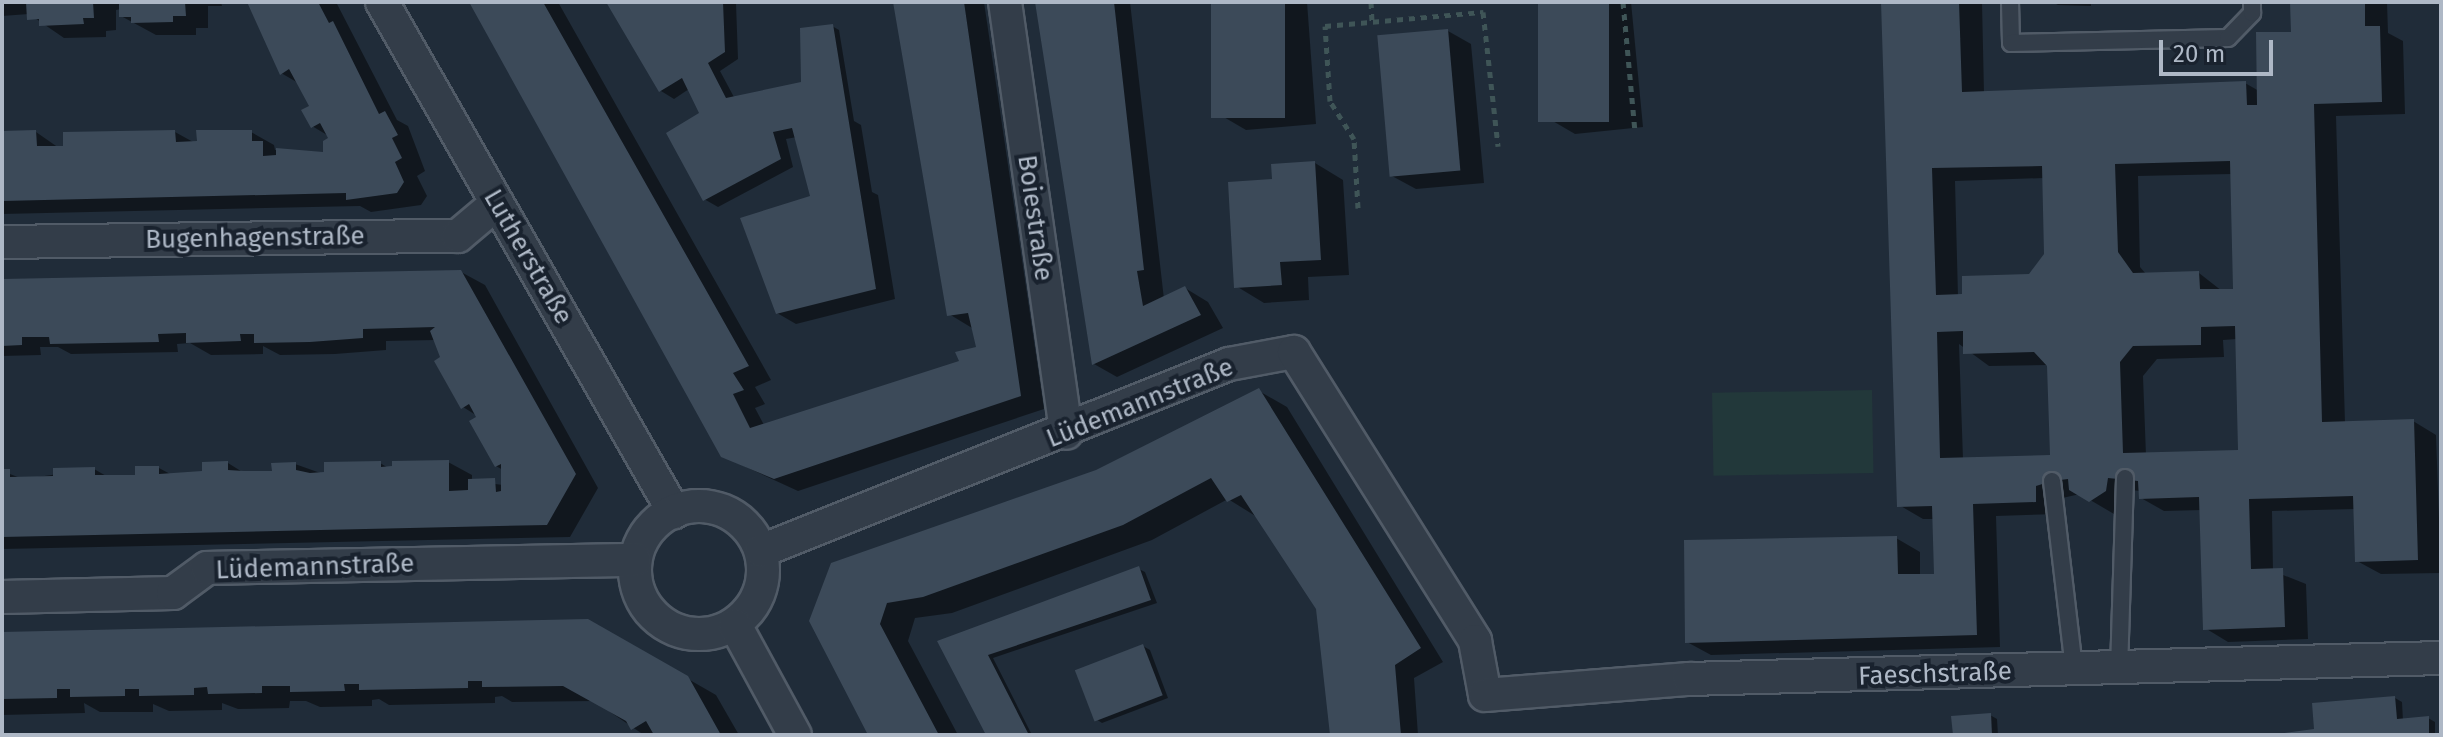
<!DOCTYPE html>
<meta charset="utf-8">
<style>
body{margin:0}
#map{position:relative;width:2443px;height:737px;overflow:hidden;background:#202c39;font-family:"Fira Sans",sans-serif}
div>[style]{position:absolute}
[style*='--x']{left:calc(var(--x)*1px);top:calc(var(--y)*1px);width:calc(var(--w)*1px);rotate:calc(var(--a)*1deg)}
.green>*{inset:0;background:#22383a;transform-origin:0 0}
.shadow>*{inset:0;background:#0007}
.building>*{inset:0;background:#3c4a59;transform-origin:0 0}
.path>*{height:5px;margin-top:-2.5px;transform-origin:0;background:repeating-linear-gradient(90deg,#3f5557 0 6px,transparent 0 12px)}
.roads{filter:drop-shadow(2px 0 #515b67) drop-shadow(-2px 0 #515b67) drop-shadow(0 2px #515b67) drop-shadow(0 -2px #515b67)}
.service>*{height:16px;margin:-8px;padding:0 8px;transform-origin:8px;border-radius:8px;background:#333d49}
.minor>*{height:32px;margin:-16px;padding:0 16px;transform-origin:16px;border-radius:16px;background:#333d49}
.minor>.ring{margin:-16px;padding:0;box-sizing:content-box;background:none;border:32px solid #333d49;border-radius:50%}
span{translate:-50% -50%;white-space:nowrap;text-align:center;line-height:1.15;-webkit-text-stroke:8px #19222e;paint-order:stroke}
.street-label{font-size:26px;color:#aeb8c6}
.frame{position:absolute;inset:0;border:4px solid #aeb8c6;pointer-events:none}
.scale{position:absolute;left:2159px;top:40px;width:114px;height:36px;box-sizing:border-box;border:4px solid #aeb8c6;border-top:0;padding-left:10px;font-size:24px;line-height:28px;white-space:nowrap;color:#aeb8c6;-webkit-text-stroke:6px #19222e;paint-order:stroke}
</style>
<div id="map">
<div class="green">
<div style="left:1872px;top:390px;width:83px;height:160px;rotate:89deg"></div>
</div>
<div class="shadow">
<div style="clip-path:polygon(2px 2px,221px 2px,222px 6px,208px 6px,208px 28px,196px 28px,196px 35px,156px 35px,121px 16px,121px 9px,116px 10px,116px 30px,106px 31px,106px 37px,64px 38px,29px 14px,2px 16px)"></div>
<div style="clip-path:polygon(249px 2px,336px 2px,397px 120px,408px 126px,425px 171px,417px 176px,427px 196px,421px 205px,371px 212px,360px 206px,2px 214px,2px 133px,36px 132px,59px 148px,175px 132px,195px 143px,251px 132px,274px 145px,275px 150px,325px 154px,332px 138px,312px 126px,312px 106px,300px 84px,281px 73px)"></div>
<div style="clip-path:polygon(472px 2px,558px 2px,771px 380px,755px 387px,765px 404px,755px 408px,764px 425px,961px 362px,978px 349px,972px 328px,949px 314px,895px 2px,984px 2px,1044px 409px,798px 491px,722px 456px)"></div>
<div style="clip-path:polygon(632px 2px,745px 2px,736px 3px,738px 59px,720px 71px,735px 99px,803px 84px,832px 26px,839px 30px,854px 121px,861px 125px,872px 192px,878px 195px,895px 299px,796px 324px,777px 313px,816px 197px,797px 137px,786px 139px,793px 167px,718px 207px,704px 199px,701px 114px,689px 89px,674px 99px,661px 91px)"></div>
<div style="clip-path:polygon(1040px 2px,1130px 2px,1164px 299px,1185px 288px,1208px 302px,1223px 328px,1117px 377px,1094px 364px)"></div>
<div style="clip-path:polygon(1213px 2px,1307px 2px,1316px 124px,1246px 130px,1222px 116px)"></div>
<div style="clip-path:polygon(1540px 2px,1631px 2px,1643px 127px,1575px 134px,1551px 120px)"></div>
<div style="clip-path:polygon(evenodd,1884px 2px,1982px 2px,1984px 93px,2245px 83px,2259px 91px,2293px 34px,2292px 2px,2387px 2px,2388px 33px,2403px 41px,2405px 114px,2336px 116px,2345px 423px,2413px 421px,2436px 435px,2441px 573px,2381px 574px,2357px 561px,2355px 509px,2272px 511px,2273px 571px,2306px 584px,2308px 639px,2228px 642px,2205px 628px,2202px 510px,2164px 511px,2141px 498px,2140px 491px,2131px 490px,2129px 504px,2114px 514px,2080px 494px,2058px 499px,2059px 514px,1996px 516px,2000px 647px,1711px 655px,1687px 642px,1896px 538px,1920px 552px,1920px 576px,1936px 576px,1934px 519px,1923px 519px,1899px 505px,1884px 2px,2232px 174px,2235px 291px,2222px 291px,2199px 273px,2146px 274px,2140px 267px,2138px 176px,2232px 174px,1884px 2px,2044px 178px,2046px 255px,2030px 276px,1958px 296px,1955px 181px,2044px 178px,1884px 2px,2237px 339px,2240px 452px,2146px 455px,2143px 376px,2157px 359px,2224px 357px,2223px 340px,2237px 339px,1884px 2px,1959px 344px,1989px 366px,2049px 365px,2052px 457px,1963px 459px,1959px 344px)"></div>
<div style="clip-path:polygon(2052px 2px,2091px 2px,2091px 6px,2058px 5px)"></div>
<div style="clip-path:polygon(1448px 31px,1471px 44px,1484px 183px,1416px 189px,1392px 176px)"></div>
<div style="clip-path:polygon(1315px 163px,1343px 180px,1349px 275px,1308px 277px,1309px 300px,1264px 303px,1236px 286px,1274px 181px)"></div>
<div style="clip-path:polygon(461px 272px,485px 285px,598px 488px,570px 537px,2px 549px,2px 471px,23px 479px,94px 469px,108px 477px,137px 477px,159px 468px,172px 475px,204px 473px,228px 463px,244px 473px,274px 473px,295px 464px,326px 475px,380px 463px,390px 469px,448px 462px,472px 475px,472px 481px,503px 485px,503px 470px,496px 466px,479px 417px,463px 407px,436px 340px,386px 341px,386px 350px,335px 354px,280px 355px,263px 346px,263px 354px,211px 355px,190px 343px,177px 344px,178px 352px,71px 354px,58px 347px,40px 347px,41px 355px,2px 356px,2px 281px)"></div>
<div style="clip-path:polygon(1259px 391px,1287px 407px,1443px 662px,1414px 678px,1418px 735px,1332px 735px,1318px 608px,1257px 517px,1228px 499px,1152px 540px,952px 613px,915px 618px,908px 641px,958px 735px,871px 735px,812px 621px)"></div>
<div style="clip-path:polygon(1139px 569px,1145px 572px,1157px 603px,993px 658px,1032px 735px,988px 735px,939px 642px)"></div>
<div style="clip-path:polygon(587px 621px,716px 695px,739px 735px,644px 735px,594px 701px,512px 702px,502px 696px,495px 697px,495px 703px,389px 705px,379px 699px,372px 700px,372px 706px,320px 707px,306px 701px,290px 701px,289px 708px,238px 709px,222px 703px,222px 710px,169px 711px,153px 704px,153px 712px,100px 712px,84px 703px,85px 713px,2px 715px,2px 634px)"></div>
<div style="clip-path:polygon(1143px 646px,1150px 650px,1168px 698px,1102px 723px,1096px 719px)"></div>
<div style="clip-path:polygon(2395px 698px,2402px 702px,2403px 721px,2428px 718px,2435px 722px,2435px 735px,2267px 735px,2316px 731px)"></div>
<div style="clip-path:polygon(1990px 715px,1997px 719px,1998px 735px,1955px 735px)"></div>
</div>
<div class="building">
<div style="clip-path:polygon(26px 2px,93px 2px,94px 18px,83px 18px,84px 24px,39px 26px,39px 19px,27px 20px)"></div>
<div style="clip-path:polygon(119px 2px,185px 2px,186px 16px,173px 16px,173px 22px,131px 23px,131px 17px,119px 17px)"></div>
<div style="clip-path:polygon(247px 2px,318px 2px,329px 23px,333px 21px,379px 114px,385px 111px,398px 135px,392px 138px,402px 158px,395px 162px,404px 182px,397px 193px,346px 200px,346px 193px,2px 201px,2px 131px,36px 130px,37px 146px,63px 146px,63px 132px,175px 130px,176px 142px,197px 141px,196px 130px,252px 130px,252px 141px,263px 141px,263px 156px,276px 155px,276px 148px,323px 152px,323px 141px,328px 138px,320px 123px,311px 128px,301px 110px,309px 106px,289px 69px,280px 75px)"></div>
<div style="clip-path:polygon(469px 2px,543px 2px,749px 366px,733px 373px,744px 390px,733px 394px,750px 428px,959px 361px,955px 352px,976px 347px,968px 313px,947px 316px,893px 2px,964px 2px,1021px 396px,774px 479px,721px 457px)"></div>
<div style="clip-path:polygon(606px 2px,723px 2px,725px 52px,708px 63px,726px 98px,801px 82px,800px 28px,833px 24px,876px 289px,776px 314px,740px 218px,810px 196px,792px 128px,773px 132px,781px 159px,703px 201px,666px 133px,699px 113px,682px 78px,659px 92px)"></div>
<div style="clip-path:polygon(1035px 2px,1114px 2px,1144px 270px,1137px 271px,1143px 306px,1185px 286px,1201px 315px,1092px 365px)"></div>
<div style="left:1211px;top:2px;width:74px;height:116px"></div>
<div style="left:1538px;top:2px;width:71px;height:120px"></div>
<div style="clip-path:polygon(evenodd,1881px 2px,1959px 2px,1962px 92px,2246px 81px,2247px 105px,2257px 105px,2256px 32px,2291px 32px,2290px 2px,2365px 2px,2365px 26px,2380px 26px,2382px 102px,2314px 104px,2322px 422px,2414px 419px,2418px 560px,2355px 562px,2353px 496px,2249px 499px,2251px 569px,2283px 568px,2285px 627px,2203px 630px,2199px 497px,2139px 499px,2138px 481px,2108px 478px,2106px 491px,2089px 502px,2069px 490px,2068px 479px,2052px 481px,2036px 486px,2036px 502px,1973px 504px,1977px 635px,1685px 643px,1684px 540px,1897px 536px,1898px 574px,1934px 574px,1932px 506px,1897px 507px,1881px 2px,2230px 161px,2233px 289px,2200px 289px,2199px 271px,2133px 273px,2118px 252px,2115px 164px,2230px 161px,1881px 2px,2042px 166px,2044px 254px,2029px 274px,1962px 276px,1962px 294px,1936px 295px,1932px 168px,2042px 166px,1881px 2px,2235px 326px,2238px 450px,2123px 453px,2120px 362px,2133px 346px,2201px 345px,2201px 327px,2235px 326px,1881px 2px,1963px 331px,1963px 354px,2034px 352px,2047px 366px,2050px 455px,1940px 458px,1937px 332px,1963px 331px)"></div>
<div style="left:1448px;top:29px;width:142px;height:71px;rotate:85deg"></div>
<div style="clip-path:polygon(1315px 161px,1321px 260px,1280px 262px,1282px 285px,1234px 288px,1228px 182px,1272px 179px,1271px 164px)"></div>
<div style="clip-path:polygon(461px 270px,576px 474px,547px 525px,2px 537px,2px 469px,10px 469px,10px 477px,53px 476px,53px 468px,95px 467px,95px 475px,135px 475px,135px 466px,159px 466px,159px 474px,202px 471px,202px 462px,228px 461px,228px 470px,244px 471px,272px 471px,271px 463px,296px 462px,296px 470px,310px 473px,324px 472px,324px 462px,381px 461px,381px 467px,392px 466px,392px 461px,449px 460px,449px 491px,468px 490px,468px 479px,495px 478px,496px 492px,501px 491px,501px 464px,495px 467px,469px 421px,476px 417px,469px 404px,461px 409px,434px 361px,440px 357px,430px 331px,435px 327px,363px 329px,363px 338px,310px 342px,254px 343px,254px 334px,240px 334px,241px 341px,186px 343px,186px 333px,158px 334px,159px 342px,50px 344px,49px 337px,22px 337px,22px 345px,2px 346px,2px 279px)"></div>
<div style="clip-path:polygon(1259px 388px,1421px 648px,1395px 665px,1401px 735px,1330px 735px,1316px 609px,1241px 495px,1227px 502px,1211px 478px,1123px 525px,923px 597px,887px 603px,880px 624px,939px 735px,868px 735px,809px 621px,831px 563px,1096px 470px)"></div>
<div style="clip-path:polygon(1139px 566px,1151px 600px,988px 655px,1029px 735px,986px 735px,937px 641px)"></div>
<div style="clip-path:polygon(588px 619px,688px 676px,721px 735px,654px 735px,646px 721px,631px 730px,626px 721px,563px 686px,482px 687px,482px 681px,468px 681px,468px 688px,359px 690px,359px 684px,344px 684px,345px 691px,290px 692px,290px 686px,262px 686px,262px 693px,208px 694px,207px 687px,194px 688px,194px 695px,139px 696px,139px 689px,125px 689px,125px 696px,70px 697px,70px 689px,57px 689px,57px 698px,2px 699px,2px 632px)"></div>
<div style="left:1143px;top:644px;width:55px;height:73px;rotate:69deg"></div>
<div style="clip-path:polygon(2395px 696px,2397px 719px,2429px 716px,2429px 735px,2270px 735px,2314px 729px,2312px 703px)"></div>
<div style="clip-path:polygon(1991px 713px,1992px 735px,1953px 735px,1951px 716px)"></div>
</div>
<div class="path">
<div style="--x:1371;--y:2;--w:20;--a:87"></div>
<div style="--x:1623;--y:2;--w:130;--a:84.7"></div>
<div style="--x:1358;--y:208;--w:69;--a:-93.3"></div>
<div style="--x:1354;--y:139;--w:45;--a:-122.3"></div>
<div style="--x:1330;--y:101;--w:75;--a:-93.8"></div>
<div style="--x:1325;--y:26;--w:159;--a:-5.1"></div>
<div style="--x:1483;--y:12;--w:135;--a:83.6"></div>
</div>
<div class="roads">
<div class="service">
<div style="--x:2010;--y:2;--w:41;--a:88.6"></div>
<div style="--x:2011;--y:43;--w:217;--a:-1.3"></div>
<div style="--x:2228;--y:38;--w:35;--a:-46"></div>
<div style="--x:2252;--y:13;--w:11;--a:-90"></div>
<div style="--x:2052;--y:481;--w:189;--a:83.3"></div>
<div style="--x:2119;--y:670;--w:192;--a:-88.2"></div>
</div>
<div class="minor">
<div style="--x:382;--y:2;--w:588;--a:60.21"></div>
<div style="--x:1005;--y:2;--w:435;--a:81.9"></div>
<div style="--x:2;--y:242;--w:456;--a:-0.8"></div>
<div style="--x:458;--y:236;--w:51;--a:-40.2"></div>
<div class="ring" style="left:635px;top:506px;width:96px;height:96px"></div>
<div style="--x:761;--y:551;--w:504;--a:-21.78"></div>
<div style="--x:1229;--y:364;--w:66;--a:-10.5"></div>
<div style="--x:1294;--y:352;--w:341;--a:57.9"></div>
<div style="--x:1475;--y:641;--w:55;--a:79.5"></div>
<div style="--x:1485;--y:695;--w:205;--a:-4.5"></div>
<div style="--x:1689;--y:679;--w:752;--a:-1.6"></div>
<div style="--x:2;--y:597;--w:171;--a:-1.3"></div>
<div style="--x:173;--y:593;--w:42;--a:-36.3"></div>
<div style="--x:207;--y:568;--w:428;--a:-1.1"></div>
<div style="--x:735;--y:625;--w:125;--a:61.4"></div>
</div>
</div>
<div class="street-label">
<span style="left:1035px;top:218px;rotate:82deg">Boiestraße</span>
<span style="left:255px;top:238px;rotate:-1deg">Bugenhagenstraße</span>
<span style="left:528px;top:257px;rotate:60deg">Lutherstraße</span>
<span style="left:1140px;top:403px;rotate:-22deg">Lüdemannstraße</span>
<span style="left:315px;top:567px;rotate:-2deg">Lüdemannstraße</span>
<span style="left:1935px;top:674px;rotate:-2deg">Faeschstraße</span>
</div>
<div class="frame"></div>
<div class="scale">20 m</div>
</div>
